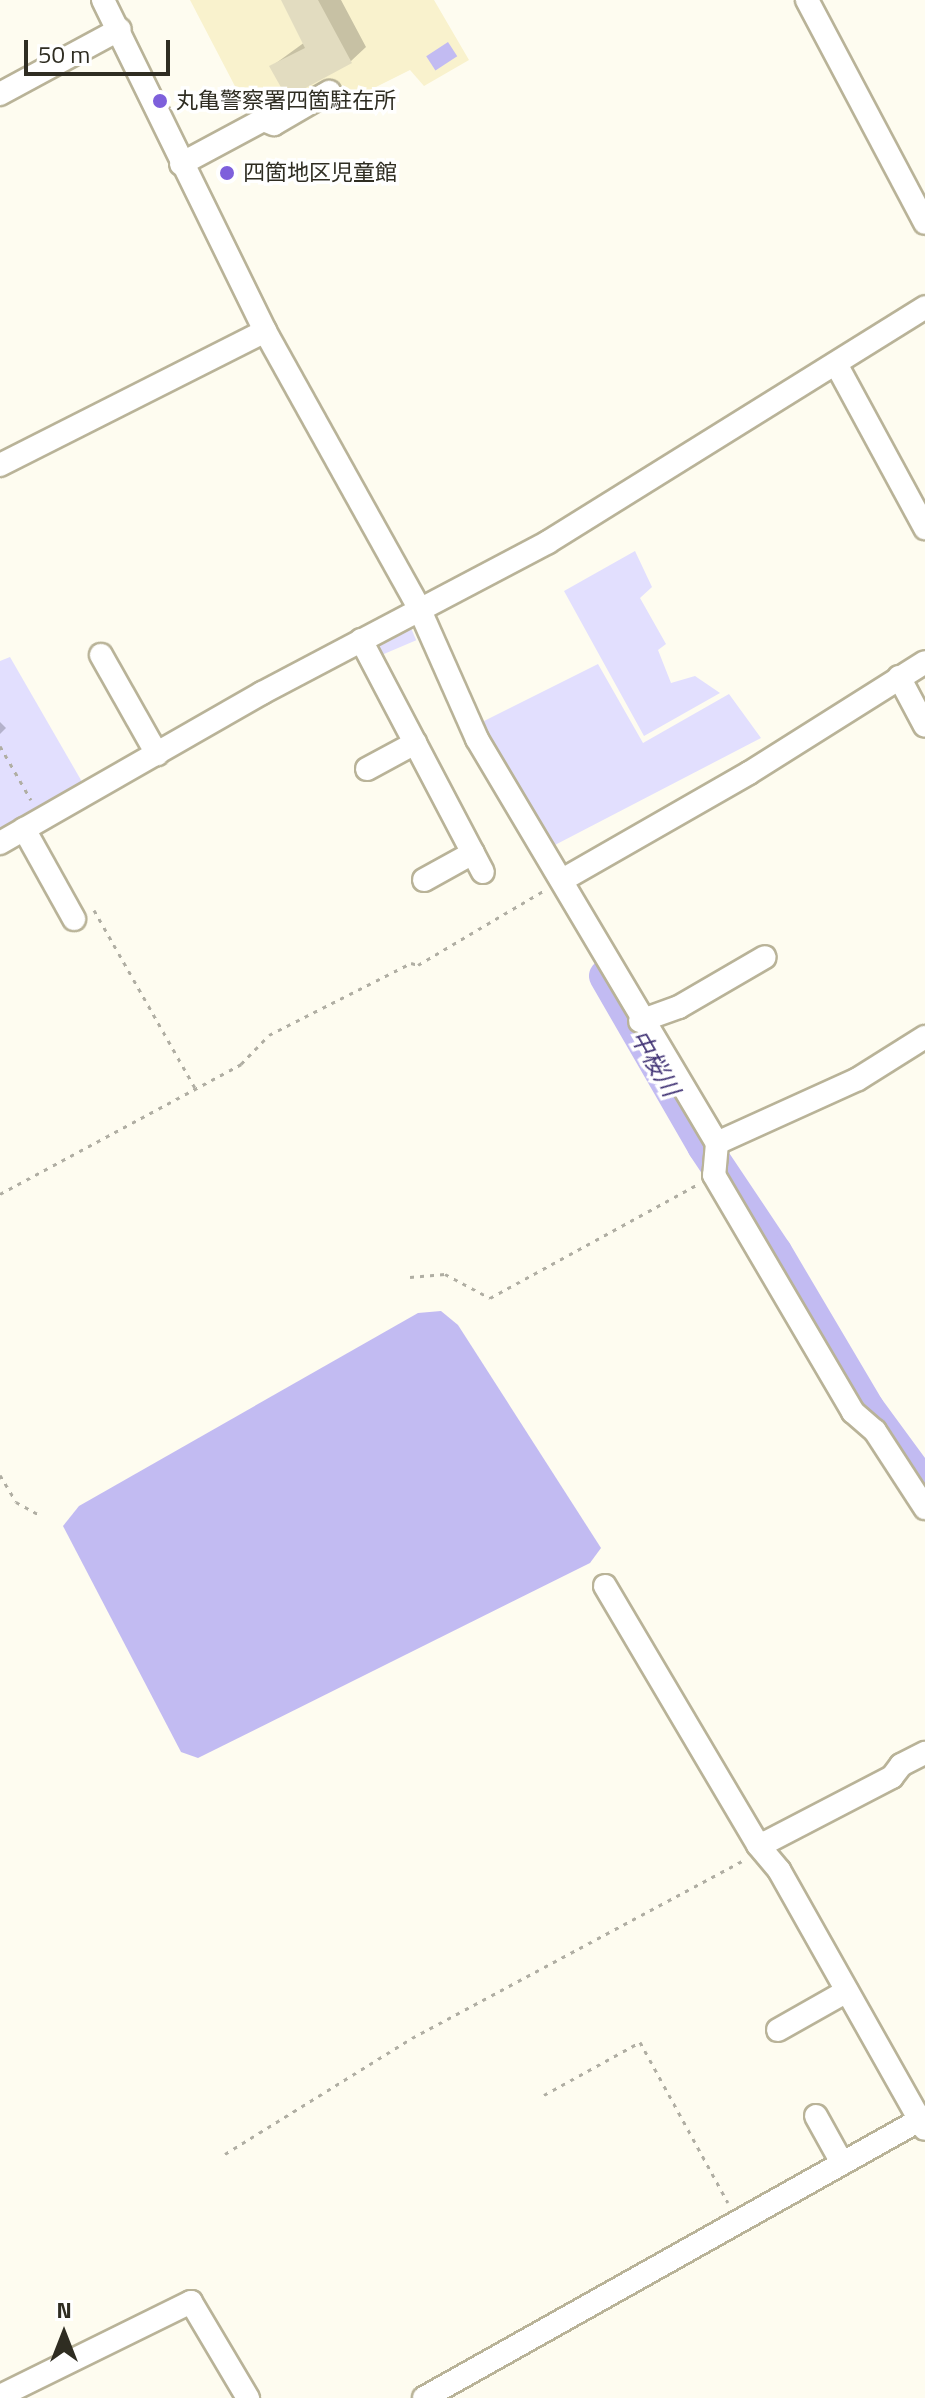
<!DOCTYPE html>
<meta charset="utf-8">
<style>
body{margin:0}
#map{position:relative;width:925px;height:2398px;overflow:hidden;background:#fefcf0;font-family:"Titillium Web","Noto Sans JP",sans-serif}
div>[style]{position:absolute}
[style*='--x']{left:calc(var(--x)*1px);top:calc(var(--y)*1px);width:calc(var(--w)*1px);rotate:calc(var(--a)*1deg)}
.built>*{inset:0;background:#f9f2cd}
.green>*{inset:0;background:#e2dffe;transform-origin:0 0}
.water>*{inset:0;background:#c2bbf2;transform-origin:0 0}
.shadow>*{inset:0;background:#0003}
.river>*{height:34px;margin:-17px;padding:0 17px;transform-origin:17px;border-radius:17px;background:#c2bbf2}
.building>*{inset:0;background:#e2dcc0}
.path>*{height:3px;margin-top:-1.5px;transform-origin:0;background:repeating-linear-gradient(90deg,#b0aea3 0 4px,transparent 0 10px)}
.roads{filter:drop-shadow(2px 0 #b9b398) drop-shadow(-2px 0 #b9b398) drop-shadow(0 2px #b9b398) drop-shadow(0 -2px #b9b398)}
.street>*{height:22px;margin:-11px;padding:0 11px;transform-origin:11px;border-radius:11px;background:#fff}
.dots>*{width:22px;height:22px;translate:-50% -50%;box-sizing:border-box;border:4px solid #fff;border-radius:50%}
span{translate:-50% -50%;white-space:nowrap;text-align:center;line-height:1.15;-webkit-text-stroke:7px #fff;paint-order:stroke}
.poi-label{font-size:22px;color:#2f2d22}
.left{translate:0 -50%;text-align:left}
.water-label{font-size:24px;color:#433576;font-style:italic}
.north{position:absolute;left:24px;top:2294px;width:80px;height:80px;-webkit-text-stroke:6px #fff;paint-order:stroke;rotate:0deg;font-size:22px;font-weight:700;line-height:32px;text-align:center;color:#2f2d22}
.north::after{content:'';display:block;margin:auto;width:28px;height:36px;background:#2f2d22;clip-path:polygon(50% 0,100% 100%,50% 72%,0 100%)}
.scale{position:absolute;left:24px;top:40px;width:146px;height:36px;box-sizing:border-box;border:4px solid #2f2d22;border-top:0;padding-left:10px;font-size:24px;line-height:28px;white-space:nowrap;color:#2f2d22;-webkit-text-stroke:6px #fff;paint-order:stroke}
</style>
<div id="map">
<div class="built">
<div style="clip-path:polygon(190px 0,434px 0,469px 60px,424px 86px,410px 70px,338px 106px,325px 85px,274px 114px,268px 107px,250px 115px)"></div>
</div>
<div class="green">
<div style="clip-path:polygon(635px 551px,652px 587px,640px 598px,666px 644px,658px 650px,671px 683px,695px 676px,720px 693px,644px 736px,564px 591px)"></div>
<div style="left:408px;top:621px;width:21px;height:44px;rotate:67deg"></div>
<div style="clip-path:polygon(10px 657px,85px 787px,0 833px,0 661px)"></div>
<div style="clip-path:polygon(598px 664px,643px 743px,729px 694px,761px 738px,553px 846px,482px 722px)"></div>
</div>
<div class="water">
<div style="left:448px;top:42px;width:17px;height:26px;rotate:57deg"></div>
<div style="clip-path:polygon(441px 1311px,458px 1325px,601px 1548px,590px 1563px,198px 1758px,181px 1752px,63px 1526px,79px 1506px,418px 1313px)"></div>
</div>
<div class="shadow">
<div style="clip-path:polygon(283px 0,341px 0,366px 47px,351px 61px,288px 95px,272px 66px,305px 42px)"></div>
<div style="clip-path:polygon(0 722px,6px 728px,0 734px)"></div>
</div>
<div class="river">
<div style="--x:606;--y:976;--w:196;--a:60"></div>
<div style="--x:704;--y:1146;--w:128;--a:56.2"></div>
<div style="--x:775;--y:1252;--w:182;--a:59.4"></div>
<div style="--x:868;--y:1409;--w:97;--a:53.8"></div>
</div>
<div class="building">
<div style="clip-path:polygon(281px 0,318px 0,352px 63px,287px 98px,269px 66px,305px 48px)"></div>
</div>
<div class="path">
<div style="--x:0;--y:746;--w:62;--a:60.1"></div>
<div style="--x:94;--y:910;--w:205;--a:60.4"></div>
<div style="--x:0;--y:1194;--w:274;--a:-28.3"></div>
<div style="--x:241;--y:1064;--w:40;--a:-46"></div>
<div style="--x:269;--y:1035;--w:159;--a:-26.9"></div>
<div style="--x:411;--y:963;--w:7;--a:16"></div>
<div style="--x:418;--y:965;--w:147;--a:-30.6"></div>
<div style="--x:410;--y:1277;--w:35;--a:-5"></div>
<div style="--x:445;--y:1274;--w:51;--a:28.1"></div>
<div style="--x:490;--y:1298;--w:235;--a:-28.7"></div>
<div style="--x:0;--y:1475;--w:31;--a:59"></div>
<div style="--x:16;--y:1502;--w:29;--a:29"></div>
<div style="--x:544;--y:2095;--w:110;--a:-28.9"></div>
<div style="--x:640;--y:2042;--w:183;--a:61.3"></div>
<div style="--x:225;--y:2154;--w:220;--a:-31.8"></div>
<div style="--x:412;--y:2038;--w:377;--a:-28.2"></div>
</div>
<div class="roads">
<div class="street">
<div style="--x:103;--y:0;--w:369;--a:63.9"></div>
<div style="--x:265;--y:331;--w:317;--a:60.9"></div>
<div style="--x:419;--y:608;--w:143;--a:66.1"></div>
<div style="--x:477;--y:739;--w:470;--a:59.3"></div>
<div style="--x:717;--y:1143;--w:32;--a:95"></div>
<div style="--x:714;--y:1175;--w:275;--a:59.6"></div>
<div style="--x:853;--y:1412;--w:29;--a:41"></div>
<div style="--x:875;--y:1431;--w:92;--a:57"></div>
<div style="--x:807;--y:0;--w:252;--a:62.1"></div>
<div style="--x:0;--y:94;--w:136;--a:-28.4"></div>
<div style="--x:181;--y:164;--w:93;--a:-28.2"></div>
<div style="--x:263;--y:120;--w:12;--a:20"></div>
<div style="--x:274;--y:124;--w:64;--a:-30.2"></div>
<div style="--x:836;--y:364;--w:187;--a:61.5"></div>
<div style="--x:0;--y:465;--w:297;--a:-26.8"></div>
<div style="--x:361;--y:640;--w:262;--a:62.3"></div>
<div style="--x:101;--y:655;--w:114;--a:60.5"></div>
<div style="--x:899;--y:677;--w:55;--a:62"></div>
<div style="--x:367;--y:769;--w:55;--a:-28.4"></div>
<div style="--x:24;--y:829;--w:103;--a:60.9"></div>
<div style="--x:0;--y:843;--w:302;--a:-29.8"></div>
<div style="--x:262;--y:693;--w:323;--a:-27.8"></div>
<div style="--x:548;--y:542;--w:444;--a:-31.9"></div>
<div style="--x:564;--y:879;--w:213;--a:-29.8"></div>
<div style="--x:749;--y:773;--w:208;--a:-32.2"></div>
<div style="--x:424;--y:880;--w:56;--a:-28.9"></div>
<div style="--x:640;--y:1021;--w:41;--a:-19.7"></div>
<div style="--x:679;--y:1007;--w:99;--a:-30.2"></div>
<div style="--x:717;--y:1143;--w:155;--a:-24.4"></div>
<div style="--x:858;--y:1079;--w:79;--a:-32.1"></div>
<div style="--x:605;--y:1586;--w:301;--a:59.4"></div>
<div style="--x:758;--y:1845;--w:33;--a:50"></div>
<div style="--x:779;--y:1870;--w:297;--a:60.6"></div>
<div style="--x:763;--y:1850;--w:9;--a:-63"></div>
<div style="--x:767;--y:1842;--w:141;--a:-27.5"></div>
<div style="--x:892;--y:1777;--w:15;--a:-53"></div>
<div style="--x:901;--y:1765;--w:27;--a:-27"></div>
<div style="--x:778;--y:2030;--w:79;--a:-29.5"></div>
<div style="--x:816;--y:2116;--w:54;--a:61"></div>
<div style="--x:0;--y:2396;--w:213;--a:-26.2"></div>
<div style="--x:191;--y:2302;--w:112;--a:59.3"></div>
<div style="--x:424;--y:2398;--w:574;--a:-29.29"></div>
</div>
</div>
<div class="dots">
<div style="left:160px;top:101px;background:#7e60db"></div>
<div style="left:227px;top:173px;background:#7e60db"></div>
</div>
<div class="poi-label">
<span class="left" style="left:176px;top:101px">丸亀警察署四箇駐在所</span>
<span class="left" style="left:243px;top:173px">四箇地区児童館</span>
</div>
<div class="water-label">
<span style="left:655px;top:1063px;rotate:60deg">中桜川</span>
</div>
<div class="north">N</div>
<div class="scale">50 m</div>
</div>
